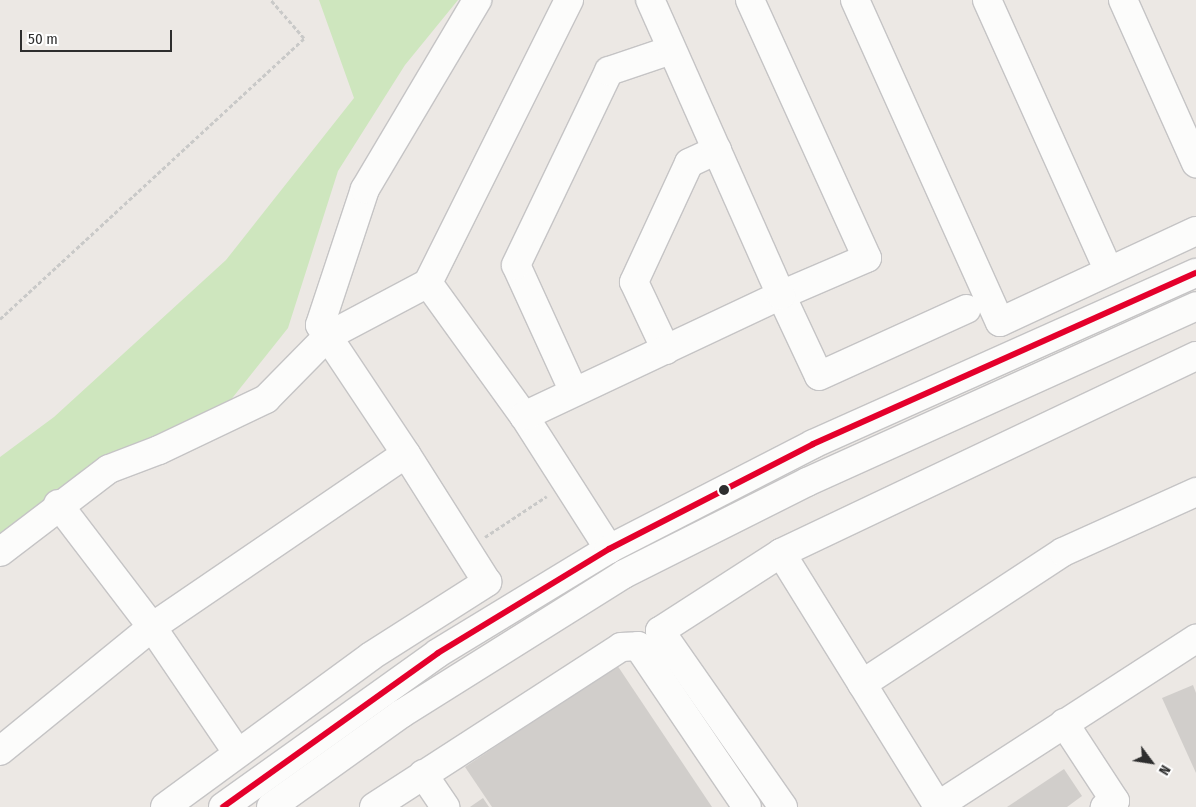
<!DOCTYPE html>
<style>
body{margin:0}
#map{position:relative;width:1196px;height:807px;overflow:hidden;background:#ece8e4;font-family:"Fira Sans Condensed",sans-serif}
div>[style]{position:absolute}
[style*='--x']{left:calc(var(--x)*1px);top:calc(var(--y)*1px);width:calc(var(--w)*1px);rotate:calc(var(--a)*1deg)}
.green>*{inset:0;background:#cee6be}
.building>*{inset:0;background:#d1cecb}
.path>*{height:3px;margin-top:-1.5px;transform-origin:0;background:repeating-linear-gradient(90deg,#c9c9c8 0 4px,transparent 0 6.5px)}
.roads{filter:drop-shadow(1px 0 #c5c4c5) drop-shadow(-1px 0 #c5c4c5) drop-shadow(0 1px #c5c4c5) drop-shadow(0 -1px #c5c4c5)}
.minor>*{height:28px;margin:-14px;padding:0 14px;transform-origin:14px;border-radius:14px;background:#fcfcfb}
.bus-1>*{height:6px;margin:-3px;padding:0 3px;transform-origin:3px;border-radius:3px;background:#e4002b}
.dots>*{width:14px;height:14px;translate:-50% -50%;box-sizing:border-box;border:2px solid #fff;border-radius:50%}
span{translate:-50% -50%;white-space:nowrap;text-align:center;line-height:1.15;-webkit-text-stroke:4px #fff;paint-order:stroke}
.north{position:absolute;left:1126px;top:737px;width:50px;height:50px;-webkit-text-stroke:4px #fff;paint-order:stroke;rotate:121deg;font-size:14px;font-weight:700;line-height:20px;text-align:center;color:#2e2e2e}
.north::after{content:'';display:block;margin:auto;width:18px;height:22px;background:#2e2e2e;clip-path:polygon(50% 0,100% 100%,50% 72%,0 100%)}
.scale{position:absolute;left:20px;top:30px;width:152px;height:22px;box-sizing:border-box;border:2px solid #2e2e2e;border-top:0;padding-left:6px;font-size:15px;line-height:18px;white-space:nowrap;color:#2e2e2e;-webkit-text-stroke:4px #fff;paint-order:stroke}
</style>
<div id="map">
<div class="green">
<div style="clip-path:polygon(319px 0,458px 0,405px 65px,338px 171px,288px 328px,214px 421px,0 547px,0 457px,54px 417px,226px 260px,354px 98px)"></div>
</div>
<div class="building">
<div style="clip-path:polygon(617px 665px,712px 807px,492px 807px,465px 767px)"></div>
<div style="clip-path:polygon(1193px 685px,1196px 693px,1196px 773px,1162px 698px)"></div>
<div style="clip-path:polygon(1064px 769px,1082px 796px,1067px 807px,1007px 807px)"></div>
<div style="clip-path:polygon(483px 798px,489px 807px,470px 807px)"></div>
</div>
<div class="path">
<div style="--x:0;--y:319;--w:414;--a:-42.7"></div>
<div style="--x:304;--y:38;--w:50;--a:-131"></div>
<div style="--x:485;--y:537;--w:74;--a:-33.5"></div>
</div>
<div class="roads">
<div class="minor">
<div style="--x:569;--y:0;--w:316;--a:116.5"></div>
<div style="--x:428;--y:283;--w:164;--a:54.2"></div>
<div style="--x:524;--y:416;--w:158;--a:57.4"></div>
<div style="--x:750;--y:0;--w:283;--a:65.6"></div>
<div style="--x:867;--y:258;--w:94;--a:156.7"></div>
<div style="--x:781;--y:295;--w:89;--a:64.9"></div>
<div style="--x:819;--y:376;--w:162;--a:-24.4"></div>
<div style="--x:855;--y:0;--w:353;--a:65.8"></div>
<div style="--x:1000;--y:322;--w:216;--a:-24.9"></div>
<div style="--x:987;--y:0;--w:297;--a:65.8"></div>
<div style="--x:1123;--y:0;--w:179;--a:65.9"></div>
<div style="--x:666;--y:350;--w:75;--a:-115.2"></div>
<div style="--x:634;--y:282;--w:131;--a:-65.2"></div>
<div style="--x:689;--y:163;--w:31;--a:-25"></div>
<div style="--x:573;--y:390;--w:137;--a:-114.5"></div>
<div style="--x:516;--y:265;--w:215;--a:-64.4"></div>
<div style="--x:609;--y:71;--w:65;--a:-18.7"></div>
<div style="--x:524;--y:416;--w:284;--a:-25.2"></div>
<div style="--x:781;--y:295;--w:323;--a:-113.9"></div>
<div style="--x:58;--y:504;--w:155;--a:52.6"></div>
<div style="--x:152;--y:627;--w:151;--a:55.8"></div>
<div style="--x:0;--y:552;--w:137;--a:-37.3"></div>
<div style="--x:109;--y:469;--w:53;--a:-20.8"></div>
<div style="--x:159;--y:450;--w:119;--a:-25.5"></div>
<div style="--x:266;--y:399;--w:88;--a:-45.5"></div>
<div style="--x:328;--y:336;--w:113;--a:-27.9"></div>
<div style="--x:781;--y:553;--w:298;--a:58.2"></div>
<div style="--x:862;--y:684;--w:240;--a:-33.3"></div>
<div style="--x:1063;--y:552;--w:146;--a:-24.3"></div>
<div style="--x:1064;--y:723;--w:93;--a:56.8"></div>
<div style="--x:1115;--y:801;--w:12;--a:149"></div>
<div style="--x:0;--y:751;--w:196;--a:-39.2"></div>
<div style="--x:152;--y:627;--w:307;--a:-34.3"></div>
<div style="--x:406;--y:454;--w:155;--a:-123.7"></div>
<div style="--x:320;--y:325;--w:143;--a:-71.7"></div>
<div style="--x:365;--y:189;--w:220;--a:-59.3"></div>
<div style="--x:423;--y:774;--w:40;--a:56"></div>
<div style="--x:165;--y:807;--w:255;--a:-36.2"></div>
<div style="--x:371;--y:656;--w:138;--a:-32.5"></div>
<div style="--x:487;--y:582;--w:151;--a:-122.3"></div>
<div style="--x:223;--y:807;--w:264;--a:-35.6"></div>
<div style="--x:438;--y:653;--w:200;--a:-31.3"></div>
<div style="--x:609;--y:549;--w:229;--a:-27.2"></div>
<div style="--x:813;--y:444;--w:419;--a:-24.1"></div>
<div style="--x:271;--y:807;--w:160;--a:-35.6"></div>
<div style="--x:401;--y:714;--w:263;--a:-32.1"></div>
<div style="--x:624;--y:574;--w:205;--a:-26.7"></div>
<div style="--x:807;--y:482;--w:427;--a:-24.3"></div>
<div style="--x:374;--y:807;--w:294;--a:-32.9"></div>
<div style="--x:621;--y:647;--w:17;--a:-3"></div>
<div style="--x:638;--y:646;--w:194;--a:55.9"></div>
<div style="--x:783;--y:807;--w:215;--a:-124.9"></div>
<div style="--x:660;--y:631;--w:144;--a:-32.8"></div>
<div style="--x:781;--y:553;--w:459;--a:-25.4"></div>
<div style="--x:936;--y:807;--w:310;--a:-32.9"></div>
</div>
</div>
<div class="bus-1">
<div style="--x:223;--y:807;--w:264;--a:-35.6"></div>
<div style="--x:438;--y:653;--w:200;--a:-31.3"></div>
<div style="--x:609;--y:549;--w:229;--a:-27.2"></div>
<div style="--x:813;--y:444;--w:419;--a:-24.1"></div>
</div>
<div class="dots">
<div style="left:724px;top:490px;background:#2e2e2e"></div>
</div>
<div class="north">N</div>
<div class="scale">50 m</div>
</div>
